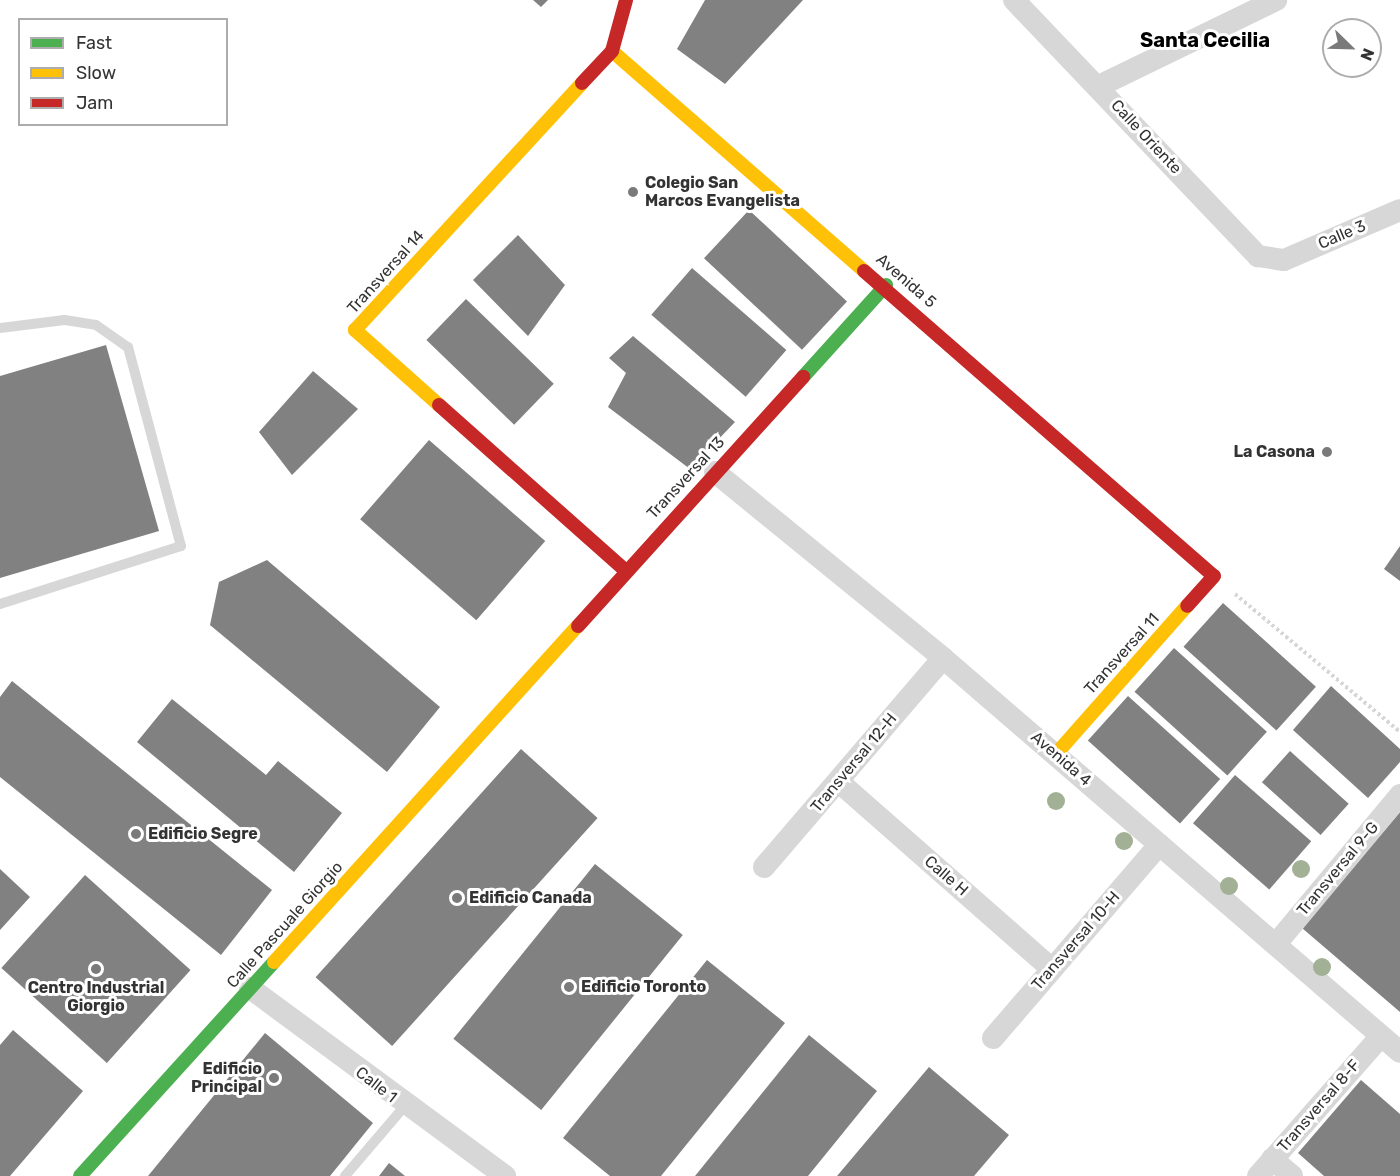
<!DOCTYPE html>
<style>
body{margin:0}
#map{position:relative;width:1400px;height:1176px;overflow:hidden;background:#fff;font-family:Rubik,sans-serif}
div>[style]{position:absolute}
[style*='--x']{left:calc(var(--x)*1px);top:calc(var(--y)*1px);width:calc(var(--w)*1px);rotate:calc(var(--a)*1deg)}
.building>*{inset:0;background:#818181;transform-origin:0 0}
.path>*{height:4px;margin-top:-2px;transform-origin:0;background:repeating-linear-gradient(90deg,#d6d6d6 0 3px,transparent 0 6px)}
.lane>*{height:10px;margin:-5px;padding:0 5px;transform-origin:5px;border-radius:5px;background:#d7d7d7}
.street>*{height:22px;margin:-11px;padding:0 11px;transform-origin:11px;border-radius:11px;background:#d7d7d7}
.fast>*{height:14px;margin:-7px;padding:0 7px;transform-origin:7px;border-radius:7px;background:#4caf50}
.slow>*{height:14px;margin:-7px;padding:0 7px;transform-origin:7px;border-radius:7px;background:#ffc107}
.jam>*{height:14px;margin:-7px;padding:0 7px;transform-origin:7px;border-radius:7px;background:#c62828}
.trees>*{width:18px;height:18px;margin:-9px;border-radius:50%;background:#a2b095}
.dots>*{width:16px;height:16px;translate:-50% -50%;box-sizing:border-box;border:3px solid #fff;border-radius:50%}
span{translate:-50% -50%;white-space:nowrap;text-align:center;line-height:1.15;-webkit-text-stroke:6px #fff;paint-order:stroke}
.street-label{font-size:16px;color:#333}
.poi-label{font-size:16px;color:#333;font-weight:700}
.left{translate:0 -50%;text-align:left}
.right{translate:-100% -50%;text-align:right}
.quarter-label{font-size:20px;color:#000;font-weight:700}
.legend{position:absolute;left:18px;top:18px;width:210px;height:108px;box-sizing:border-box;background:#fff;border:2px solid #adadad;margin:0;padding:8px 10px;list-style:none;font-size:18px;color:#333}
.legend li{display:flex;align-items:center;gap:12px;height:30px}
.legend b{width:30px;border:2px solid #adadad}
.north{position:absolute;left:1322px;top:18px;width:60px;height:60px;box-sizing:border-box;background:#fff;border:2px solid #adadad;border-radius:50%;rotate:113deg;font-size:16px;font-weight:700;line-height:24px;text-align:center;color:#333}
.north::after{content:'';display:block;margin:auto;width:21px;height:27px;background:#7a7a7a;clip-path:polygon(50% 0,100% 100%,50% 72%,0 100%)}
</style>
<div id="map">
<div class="building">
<div style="clip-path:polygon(533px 0,548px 0,541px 7px)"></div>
<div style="clip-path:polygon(705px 0,803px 0,725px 84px,677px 49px)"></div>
<div style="left:749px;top:210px;width:134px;height:66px;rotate:43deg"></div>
<div style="clip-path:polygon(518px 235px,565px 285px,528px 336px,473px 280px)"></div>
<div style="left:692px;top:268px;width:125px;height:62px;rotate:41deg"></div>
<div style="left:466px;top:299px;width:122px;height:57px;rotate:44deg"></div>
<div style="clip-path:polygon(633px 336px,735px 422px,690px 469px,608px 407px,626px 373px,609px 358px)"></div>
<div style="clip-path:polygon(106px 345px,159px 531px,0 578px,0 376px)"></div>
<div style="clip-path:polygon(313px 371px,358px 409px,292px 475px,259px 432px)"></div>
<div style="left:429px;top:440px;width:154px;height:105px;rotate:41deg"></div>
<div style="clip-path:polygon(1400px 546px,1400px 581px,1384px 569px)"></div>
<div style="clip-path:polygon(267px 560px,440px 707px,387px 772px,210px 625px,219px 582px)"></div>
<div style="left:1223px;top:603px;width:125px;height:59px;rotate:42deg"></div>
<div style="left:1174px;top:648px;width:125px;height:59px;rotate:42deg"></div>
<div style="clip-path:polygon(12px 681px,272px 890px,221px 955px,0 777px,0 697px)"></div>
<div style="clip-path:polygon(1331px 686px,1400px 749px,1400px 762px,1368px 798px,1293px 730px)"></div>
<div style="left:1128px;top:696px;width:124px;height:60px;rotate:42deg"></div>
<div style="clip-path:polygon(172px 699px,266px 775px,278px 761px,342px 813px,294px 872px,137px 742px)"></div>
<div style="left:521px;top:749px;width:103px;height:307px;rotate:42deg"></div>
<div style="left:1290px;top:751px;width:79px;height:42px;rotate:42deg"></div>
<div style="left:1235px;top:775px;width:101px;height:64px;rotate:41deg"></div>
<div style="clip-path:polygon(1400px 812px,1400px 1012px,1302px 928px)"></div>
<div style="left:595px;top:864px;width:113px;height:225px;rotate:39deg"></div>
<div style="clip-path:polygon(0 869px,30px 897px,0 930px)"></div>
<div style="left:85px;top:875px;width:142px;height:125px;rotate:42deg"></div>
<div style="clip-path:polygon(707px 960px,785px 1023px,661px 1176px,610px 1176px,563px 1138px)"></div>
<div style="clip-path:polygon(13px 1030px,83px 1091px,10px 1176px,0 1176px,0 1045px)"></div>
<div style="clip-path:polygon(265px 1033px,373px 1123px,330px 1176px,148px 1176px)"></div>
<div style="clip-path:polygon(809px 1035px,877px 1091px,808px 1176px,695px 1176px)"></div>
<div style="clip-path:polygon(929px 1067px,1009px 1135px,974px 1176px,837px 1176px)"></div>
<div style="clip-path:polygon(1361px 1080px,1400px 1114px,1400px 1176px,1324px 1176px,1298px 1153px)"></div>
<div style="clip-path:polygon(389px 1163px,405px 1176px,379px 1176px)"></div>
</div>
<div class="path">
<div style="--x:1235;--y:594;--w:215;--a:39.9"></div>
</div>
<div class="lane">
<div style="--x:0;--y:328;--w:65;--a:-7"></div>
<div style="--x:65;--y:320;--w:31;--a:9"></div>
<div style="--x:96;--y:325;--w:39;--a:35"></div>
<div style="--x:128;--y:347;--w:206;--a:75.1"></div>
<div style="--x:181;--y:546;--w:190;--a:162.2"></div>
<div style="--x:345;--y:1176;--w:91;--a:-49.5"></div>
</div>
<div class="street">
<div style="--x:1014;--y:0;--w:354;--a:46.4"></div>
<div style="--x:1258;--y:256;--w:26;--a:9"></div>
<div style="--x:1284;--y:260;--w:126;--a:-23.3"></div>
<div style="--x:1099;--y:86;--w:197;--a:-25.9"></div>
<div style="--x:715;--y:472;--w:294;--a:39.2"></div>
<div style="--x:943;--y:658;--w:603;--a:40.77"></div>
<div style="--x:839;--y:782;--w:283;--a:41.3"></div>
<div style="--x:764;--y:867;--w:275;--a:-49.4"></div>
<div style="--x:1276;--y:944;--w:194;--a:-50.2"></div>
<div style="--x:250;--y:988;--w:317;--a:36.4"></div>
<div style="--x:993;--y:1038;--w:255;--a:-49.3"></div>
<div style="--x:1272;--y:1159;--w:26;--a:40"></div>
<div style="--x:1258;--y:1176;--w:186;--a:-48.7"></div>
</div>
<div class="fast">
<div style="--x:803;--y:377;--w:124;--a:-47.9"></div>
<div style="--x:80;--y:1176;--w:289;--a:-47.8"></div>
</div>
<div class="slow">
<div style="--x:612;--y:51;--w:335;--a:41.1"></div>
<div style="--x:439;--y:405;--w:113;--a:-138.2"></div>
<div style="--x:355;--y:330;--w:335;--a:-47.4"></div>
<div style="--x:1056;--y:754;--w:198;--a:-48.5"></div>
<div style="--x:274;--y:962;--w:453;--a:-47.9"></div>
</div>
<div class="jam">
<div style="--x:582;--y:83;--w:44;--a:-46.8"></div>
<div style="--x:612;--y:51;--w:53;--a:-74.6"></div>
<div style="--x:864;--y:271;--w:464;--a:41.1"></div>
<div style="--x:1214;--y:576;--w:40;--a:132"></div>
<div style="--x:439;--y:405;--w:247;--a:41.6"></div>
<div style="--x:578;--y:626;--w:336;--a:-47.9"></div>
</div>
<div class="trees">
<div style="left:1056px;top:801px"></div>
<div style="left:1124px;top:841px"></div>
<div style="left:1301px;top:869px"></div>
<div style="left:1229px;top:886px"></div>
<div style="left:1322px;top:967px"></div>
</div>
<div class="dots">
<div style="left:633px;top:192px;background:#7a7a7a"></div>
<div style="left:1327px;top:452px;background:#7a7a7a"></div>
<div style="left:136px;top:834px;background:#7a7a7a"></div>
<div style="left:457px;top:898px;background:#7a7a7a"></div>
<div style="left:96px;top:969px;background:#7a7a7a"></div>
<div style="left:569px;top:987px;background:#7a7a7a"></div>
<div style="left:274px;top:1078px;background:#7a7a7a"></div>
</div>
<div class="street-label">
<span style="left:1146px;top:137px;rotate:47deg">Calle Oriente</span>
<span style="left:1342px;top:235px;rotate:-23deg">Calle 3</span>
<span style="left:386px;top:272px;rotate:-48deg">Transversal 14</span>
<span style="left:906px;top:281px;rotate:41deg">Avenida 5</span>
<span style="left:686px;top:478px;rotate:-47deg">Transversal 13</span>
<span style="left:1122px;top:654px;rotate:-48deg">Transversal 11</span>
<span style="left:1061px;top:759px;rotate:41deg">Avenida 4</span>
<span style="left:854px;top:763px;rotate:-50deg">Transversal 12-H</span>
<span style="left:1338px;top:869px;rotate:-50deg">Transversal 9-G</span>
<span style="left:946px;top:876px;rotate:41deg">Calle H</span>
<span style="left:285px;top:925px;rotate:-48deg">Calle Pascuale Giorgio</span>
<span style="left:1076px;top:941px;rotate:-49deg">Transversal 10-H</span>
<span style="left:376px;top:1085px;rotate:38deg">Calle 1</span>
<span style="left:1319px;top:1106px;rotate:-49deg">Transversal 8-F</span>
</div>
<div class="poi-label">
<span class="left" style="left:645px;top:192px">Colegio San<br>Marcos Evangelista</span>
<span class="right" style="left:1315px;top:452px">La Casona</span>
<span class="left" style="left:148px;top:834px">Edificio Segre</span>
<span class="left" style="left:469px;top:898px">Edificio Canada</span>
<span class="left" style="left:581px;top:987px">Edificio Toronto</span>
<span style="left:96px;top:997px">Centro Industrial<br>Giorgio</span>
<span class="right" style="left:262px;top:1078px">Edificio<br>Principal</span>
</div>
<div class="quarter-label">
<span style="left:1205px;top:40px">Santa Cecilia</span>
</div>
<ul class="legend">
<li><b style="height:8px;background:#4caf50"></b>Fast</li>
<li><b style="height:8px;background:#ffc107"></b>Slow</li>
<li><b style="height:8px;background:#c62828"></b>Jam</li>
</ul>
<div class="north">N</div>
</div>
